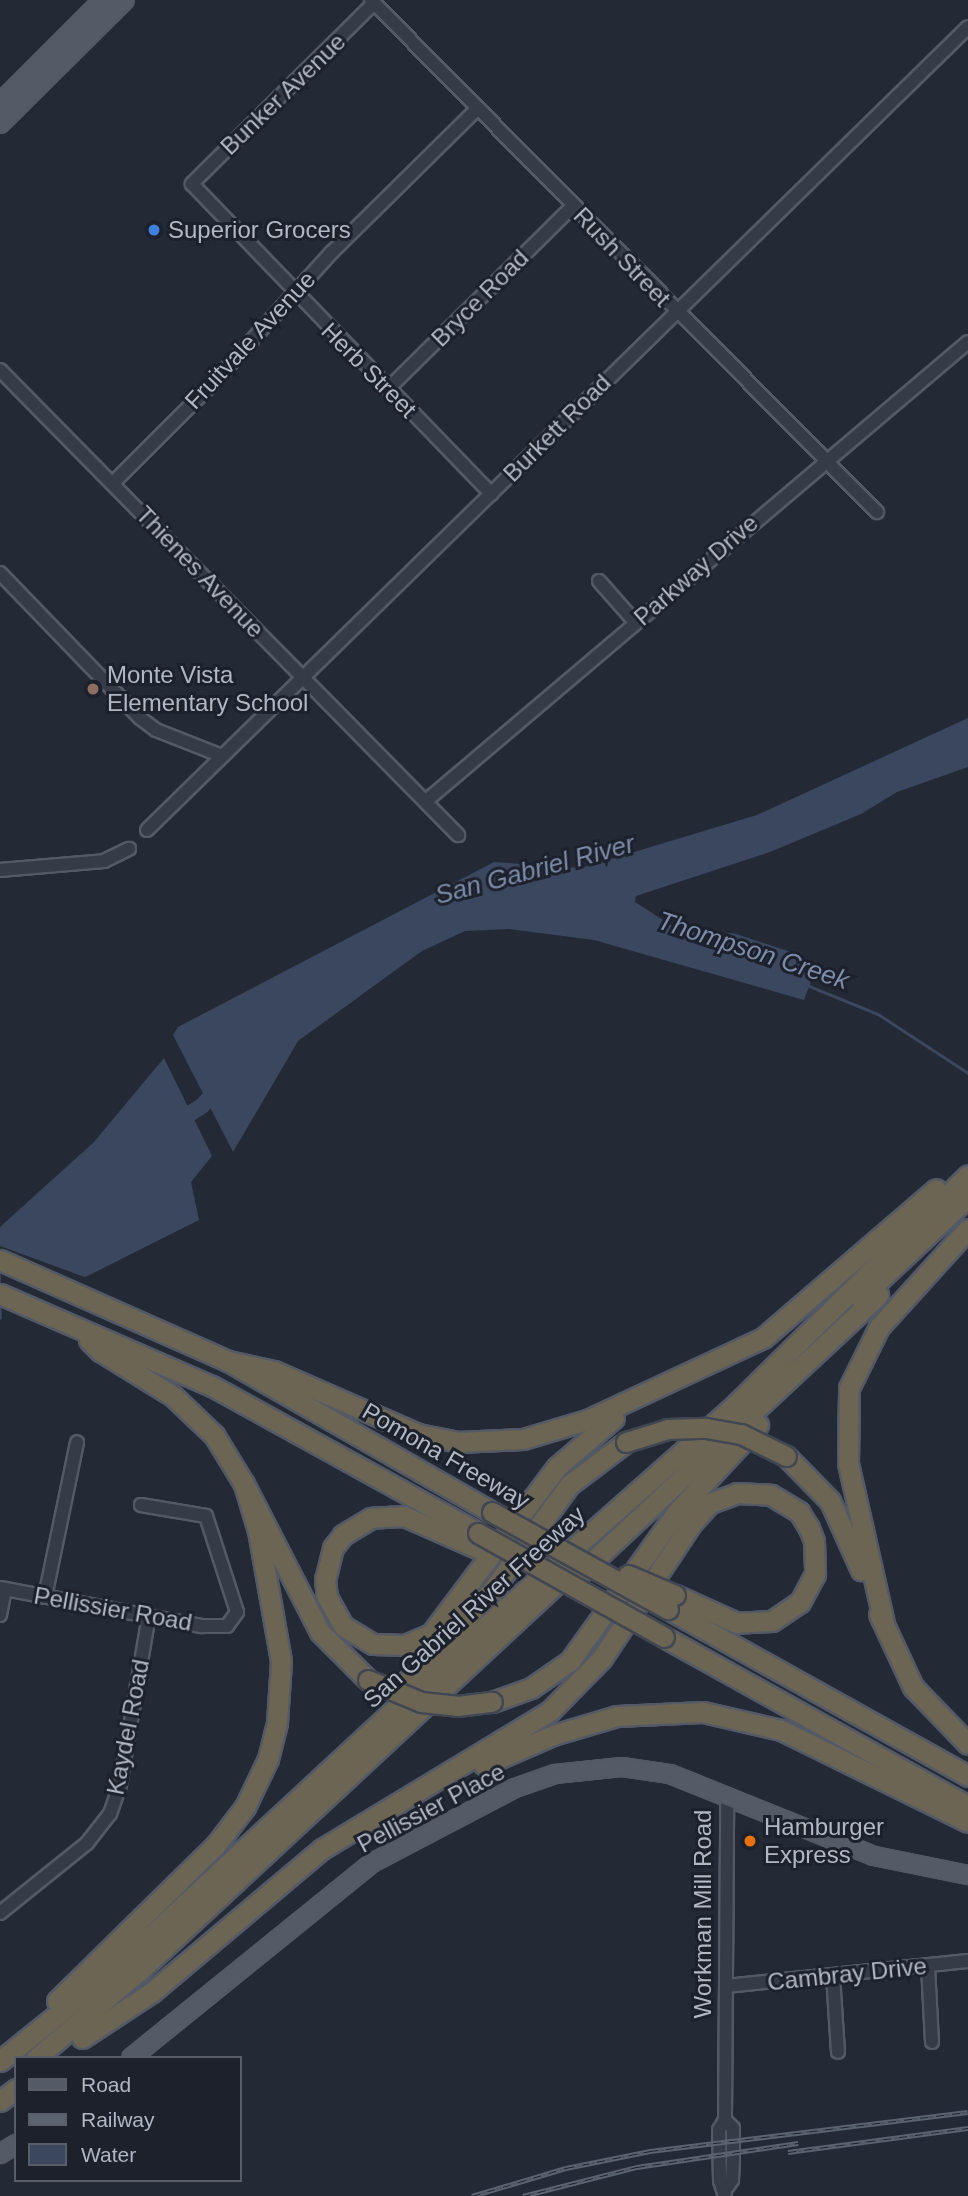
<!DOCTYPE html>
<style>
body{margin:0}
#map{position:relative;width:968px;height:2196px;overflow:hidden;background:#232a36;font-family:Arial,sans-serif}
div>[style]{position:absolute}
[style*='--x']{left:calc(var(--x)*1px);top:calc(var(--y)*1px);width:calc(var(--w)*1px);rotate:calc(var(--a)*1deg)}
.water>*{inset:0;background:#3a475e}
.pier>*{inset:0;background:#232a36}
.stream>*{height:2.5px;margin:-1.25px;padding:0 1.25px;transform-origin:1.25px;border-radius:1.25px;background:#3a475e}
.river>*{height:16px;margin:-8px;padding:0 8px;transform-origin:8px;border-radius:8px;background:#3a475e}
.roads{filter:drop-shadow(2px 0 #545a65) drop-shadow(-2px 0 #545a65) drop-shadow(0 2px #545a65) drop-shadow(0 -2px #545a65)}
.minor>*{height:12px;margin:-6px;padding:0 6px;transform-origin:6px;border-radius:6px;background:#363c47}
.major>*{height:16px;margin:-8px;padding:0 8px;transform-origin:8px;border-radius:8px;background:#545b67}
.highway>*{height:19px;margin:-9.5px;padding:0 9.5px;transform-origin:9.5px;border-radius:9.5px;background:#6c6554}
.rail>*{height:5px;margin-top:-2.5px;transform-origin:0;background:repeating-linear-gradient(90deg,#1c212c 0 8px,#5b6270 0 16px);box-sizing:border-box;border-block:2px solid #5b6270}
.bridges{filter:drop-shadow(2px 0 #414752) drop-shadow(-2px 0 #414752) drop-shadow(0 2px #414752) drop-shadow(0 -2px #414752)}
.highway-bridge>*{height:19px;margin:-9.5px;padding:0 9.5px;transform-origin:9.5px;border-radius:9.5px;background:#6c6554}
.dots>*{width:19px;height:19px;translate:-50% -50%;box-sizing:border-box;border:4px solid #1c212c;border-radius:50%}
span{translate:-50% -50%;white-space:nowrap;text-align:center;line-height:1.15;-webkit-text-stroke:6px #1c212c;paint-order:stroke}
.street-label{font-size:24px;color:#b1b7c3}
.poi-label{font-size:24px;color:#b1b7c3}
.left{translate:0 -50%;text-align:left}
.water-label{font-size:26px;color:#7c8ca9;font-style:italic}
.legend{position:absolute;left:14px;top:2056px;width:228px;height:126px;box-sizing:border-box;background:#1c212c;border:2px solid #585d68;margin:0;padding:9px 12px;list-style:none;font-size:21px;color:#b1b7c3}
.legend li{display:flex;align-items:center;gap:14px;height:35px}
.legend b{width:35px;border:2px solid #585d68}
</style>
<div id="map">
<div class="water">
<div style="clip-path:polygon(968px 718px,968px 767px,897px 792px,861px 814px,770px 852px,636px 896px,635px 902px,674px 927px,706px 935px,733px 933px,791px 952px,811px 981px,804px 1000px,594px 940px,509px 929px,465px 931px,422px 951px,298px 1041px,233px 1152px,173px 1035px,178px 1027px,494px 862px,581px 868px,757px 815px)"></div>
<div style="clip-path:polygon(164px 1058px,212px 1156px,191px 1182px,199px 1220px,0 1320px,0 1227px,94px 1142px)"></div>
</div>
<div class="pier">
<div style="clip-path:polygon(0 1246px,90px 1279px,2px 1323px)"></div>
</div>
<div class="stream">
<div style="--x:809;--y:986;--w:74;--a:22.1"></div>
<div style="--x:878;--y:1014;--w:108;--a:33.2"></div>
</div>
<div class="river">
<div style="--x:174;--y:1124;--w:33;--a:-33"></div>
<div style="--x:202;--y:1106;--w:28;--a:-48"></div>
</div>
<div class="roads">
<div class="minor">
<div style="--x:371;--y:0;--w:720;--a:45.34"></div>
<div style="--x:374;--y:3;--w:257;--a:135.2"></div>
<div style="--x:192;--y:184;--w:431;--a:46"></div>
<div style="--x:0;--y:370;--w:653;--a:45.43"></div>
<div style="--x:388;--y:389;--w:260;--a:-44.7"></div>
<div style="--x:113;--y:483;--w:143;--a:-45"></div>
<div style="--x:214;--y:382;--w:176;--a:-47.8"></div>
<div style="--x:332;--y:252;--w:204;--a:-44.6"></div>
<div style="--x:0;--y:573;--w:202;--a:46"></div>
<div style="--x:140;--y:718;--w:20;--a:37"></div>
<div style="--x:156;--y:730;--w:71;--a:21.5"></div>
<div style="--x:599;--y:581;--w:55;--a:48.7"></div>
<div style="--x:426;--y:801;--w:710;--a:-40.26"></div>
<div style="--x:147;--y:830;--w:1148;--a:-44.36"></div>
<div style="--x:0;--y:870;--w:104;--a:-4.9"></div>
<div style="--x:104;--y:861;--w:28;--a:-26"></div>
<div style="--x:0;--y:1588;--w:206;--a:10.7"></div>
<div style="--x:202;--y:1626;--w:25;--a:0"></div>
<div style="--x:227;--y:1626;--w:17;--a:-54"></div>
<div style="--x:237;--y:1612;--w:101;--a:-107.9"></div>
<div style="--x:206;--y:1516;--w:66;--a:-170.4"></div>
<div style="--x:45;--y:1597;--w:158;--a:-78.3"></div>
<div style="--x:0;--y:1615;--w:26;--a:-79"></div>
<div style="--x:0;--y:1913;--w:112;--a:-38.8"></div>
<div style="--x:87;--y:1843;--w:37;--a:-52"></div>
<div style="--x:110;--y:1814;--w:31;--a:-71"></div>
<div style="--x:120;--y:1785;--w:171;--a:-80.3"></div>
<div style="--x:928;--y:1966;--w:76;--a:87"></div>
<div style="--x:833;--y:1975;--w:77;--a:86.3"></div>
<div style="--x:726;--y:1986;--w:243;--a:-5.9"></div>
<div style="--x:725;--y:2190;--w:12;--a:-55"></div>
<div style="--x:732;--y:2180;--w:20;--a:-87"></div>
<div style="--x:733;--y:2160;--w:32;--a:-90"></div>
<div style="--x:733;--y:2128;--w:11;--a:-135"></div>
<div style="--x:725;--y:2196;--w:16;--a:-108"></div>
<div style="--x:720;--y:2181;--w:51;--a:-91.1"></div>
<div style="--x:719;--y:2130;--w:12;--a:-59"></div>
<div style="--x:725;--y:2120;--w:325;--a:-89.6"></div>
</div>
<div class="major">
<div style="--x:0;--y:103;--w:146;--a:-45"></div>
<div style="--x:0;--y:124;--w:176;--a:-44.8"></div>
<div style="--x:131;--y:2058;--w:310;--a:-39"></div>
<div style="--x:372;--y:1863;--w:161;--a:-27.7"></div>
<div style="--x:515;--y:1788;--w:42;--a:-19.3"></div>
<div style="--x:555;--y:1774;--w:67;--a:-6"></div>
<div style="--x:622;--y:1767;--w:49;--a:8.3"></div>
<div style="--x:670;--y:1774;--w:220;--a:21.9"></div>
<div style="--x:874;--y:1856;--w:96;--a:11.4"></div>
<div style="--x:0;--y:2154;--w:19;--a:-32"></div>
</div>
<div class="highway">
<div style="--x:0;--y:1260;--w:249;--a:23.9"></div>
<div style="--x:228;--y:1361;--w:304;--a:29.8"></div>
<div style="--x:0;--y:1294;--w:231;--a:23.5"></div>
<div style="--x:212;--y:1386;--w:304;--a:28.9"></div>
<div style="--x:860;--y:1298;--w:148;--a:-43.1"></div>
<div style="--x:89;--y:1340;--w:16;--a:45"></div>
<div style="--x:100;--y:1351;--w:86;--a:31.7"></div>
<div style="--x:173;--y:1396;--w:57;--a:43.6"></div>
<div style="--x:214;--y:1435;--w:57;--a:58.5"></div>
<div style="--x:244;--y:1484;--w:166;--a:62.8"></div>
<div style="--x:320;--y:1632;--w:68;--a:45"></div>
<div style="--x:228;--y:1361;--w:47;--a:12.3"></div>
<div style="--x:274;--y:1371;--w:157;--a:23.6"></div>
<div style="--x:418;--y:1434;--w:41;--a:11.3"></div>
<div style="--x:458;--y:1442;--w:65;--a:-2.6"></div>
<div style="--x:523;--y:1439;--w:67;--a:-16.5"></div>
<div style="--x:587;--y:1420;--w:194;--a:-25"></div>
<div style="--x:763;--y:1338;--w:228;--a:-40.7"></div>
<div style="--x:786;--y:1456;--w:63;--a:45.6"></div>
<div style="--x:830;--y:1501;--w:76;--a:65.8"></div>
<div style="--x:477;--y:1548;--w:80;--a:-156.3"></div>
<div style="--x:404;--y:1516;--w:33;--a:177"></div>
<div style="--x:371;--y:1518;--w:33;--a:149"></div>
<div style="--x:343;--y:1535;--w:16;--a:128"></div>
<div style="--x:333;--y:1548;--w:32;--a:104"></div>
<div style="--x:325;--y:1579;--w:18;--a:84"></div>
<div style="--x:327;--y:1597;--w:33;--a:61"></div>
<div style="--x:343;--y:1626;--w:35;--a:31"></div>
<div style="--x:373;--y:1644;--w:32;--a:2"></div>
<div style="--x:405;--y:1645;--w:28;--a:-23"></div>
<div style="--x:431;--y:1634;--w:209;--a:-53"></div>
<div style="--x:557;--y:1467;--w:75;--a:-40.7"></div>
<div style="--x:577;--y:1576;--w:412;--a:-43"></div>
<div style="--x:668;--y:1609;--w:343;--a:29.1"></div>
<div style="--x:879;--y:1614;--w:81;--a:65"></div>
<div style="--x:913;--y:1687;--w:79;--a:46"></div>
<div style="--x:884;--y:1623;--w:164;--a:-102.7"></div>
<div style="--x:848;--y:1463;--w:75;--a:-89.2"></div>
<div style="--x:849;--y:1388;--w:68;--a:-63.8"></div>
<div style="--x:879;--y:1327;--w:132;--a:-47.8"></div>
<div style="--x:664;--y:1637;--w:348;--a:29.1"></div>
<div style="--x:398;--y:1691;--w:139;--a:-47"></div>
<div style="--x:493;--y:1589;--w:129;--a:-53.8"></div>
<div style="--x:569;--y:1485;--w:71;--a:-37"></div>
<div style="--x:492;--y:1702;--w:41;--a:-19.7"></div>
<div style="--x:531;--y:1688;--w:47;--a:-34.7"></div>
<div style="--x:570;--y:1661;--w:183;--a:-54.3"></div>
<div style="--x:677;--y:1512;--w:119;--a:-47"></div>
<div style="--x:484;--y:1765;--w:75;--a:-23.5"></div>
<div style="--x:553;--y:1735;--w:67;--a:-16.5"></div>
<div style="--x:617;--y:1716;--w:86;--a:-2.7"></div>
<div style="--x:703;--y:1712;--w:80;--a:13"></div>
<div style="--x:781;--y:1730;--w:208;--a:26.2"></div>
<div style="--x:57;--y:2001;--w:223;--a:-44.5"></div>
<div style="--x:216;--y:1845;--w:48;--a:-52.7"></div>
<div style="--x:245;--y:1807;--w:53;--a:-64.4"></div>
<div style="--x:268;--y:1759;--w:37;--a:-76"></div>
<div style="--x:277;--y:1723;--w:62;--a:-86.3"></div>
<div style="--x:281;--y:1661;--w:132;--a:-100"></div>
<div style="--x:258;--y:1531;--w:49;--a:-106.6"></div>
<div style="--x:82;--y:2038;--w:84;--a:-33.3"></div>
<div style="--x:152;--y:1992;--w:222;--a:-40.1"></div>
<div style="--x:322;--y:1849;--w:267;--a:-31.2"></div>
<div style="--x:550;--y:1711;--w:74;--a:-45.5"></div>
<div style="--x:602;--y:1658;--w:161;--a:-56.4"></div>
<div style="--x:691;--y:1524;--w:28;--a:-48"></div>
<div style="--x:710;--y:1503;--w:29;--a:-20"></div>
<div style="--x:737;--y:1493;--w:34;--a:3"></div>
<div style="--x:771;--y:1495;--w:33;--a:31"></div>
<div style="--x:799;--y:1512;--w:19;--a:58"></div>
<div style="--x:809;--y:1528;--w:14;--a:69"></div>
<div style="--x:814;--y:1541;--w:33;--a:88"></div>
<div style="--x:815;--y:1574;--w:32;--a:118"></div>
<div style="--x:800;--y:1602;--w:34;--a:146"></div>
<div style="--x:772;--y:1621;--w:35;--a:177"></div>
<div style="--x:737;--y:1623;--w:68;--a:-155.7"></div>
<div style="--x:36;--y:2058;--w:135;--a:-40.2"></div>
<div style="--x:139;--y:1971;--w:592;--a:-42.88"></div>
<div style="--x:0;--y:2061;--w:153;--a:-38.9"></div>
<div style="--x:119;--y:1965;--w:468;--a:-42.8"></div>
<div style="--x:462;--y:1647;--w:358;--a:-41.5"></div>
<div style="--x:730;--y:1410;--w:334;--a:-44.6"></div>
<div style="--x:0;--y:2101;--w:20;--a:-37"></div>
</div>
</div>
<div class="rail">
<div style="--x:788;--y:2152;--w:182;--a:-7.6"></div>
<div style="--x:472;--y:2196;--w:98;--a:-16.6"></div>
<div style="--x:566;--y:2168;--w:86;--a:-11.4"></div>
<div style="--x:650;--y:2151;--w:320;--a:-7"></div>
<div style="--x:523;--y:2196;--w:118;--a:-14.3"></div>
<div style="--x:637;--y:2167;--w:163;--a:-8.5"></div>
</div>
<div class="bridges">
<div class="highway-bridge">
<div style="--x:626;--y:1442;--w:44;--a:-17.2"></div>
<div style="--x:668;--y:1429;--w:38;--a:-2"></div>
<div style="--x:706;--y:1428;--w:36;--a:10"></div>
<div style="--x:741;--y:1434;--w:50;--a:26.1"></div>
<div style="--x:492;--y:1512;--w:201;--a:28.9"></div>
<div style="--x:478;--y:1533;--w:213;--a:29.2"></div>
<div style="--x:628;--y:1575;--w:51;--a:23.1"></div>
<div style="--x:368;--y:1680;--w:57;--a:22.5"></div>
<div style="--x:421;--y:1702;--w:36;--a:6"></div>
<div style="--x:457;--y:1706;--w:35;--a:-7"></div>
</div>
</div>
<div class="dots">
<div style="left:154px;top:230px;background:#3f7fe0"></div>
<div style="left:93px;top:689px;background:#8d6e63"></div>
<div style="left:750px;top:1841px;background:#e8710a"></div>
</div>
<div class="street-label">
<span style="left:283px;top:94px;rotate:-44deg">Bunker Avenue</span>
<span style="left:622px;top:257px;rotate:46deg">Rush Street</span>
<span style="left:480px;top:298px;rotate:-45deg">Bryce Road</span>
<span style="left:250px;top:340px;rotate:-47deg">Fruitvale Avenue</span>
<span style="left:369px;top:370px;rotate:45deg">Herb Street</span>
<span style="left:557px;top:428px;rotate:-45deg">Burkett Road</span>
<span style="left:696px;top:570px;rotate:-41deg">Parkway Drive</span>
<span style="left:200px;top:572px;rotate:46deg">Thienes Avenue</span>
<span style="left:446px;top:1456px;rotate:30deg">Pomona Freeway</span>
<span style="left:474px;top:1607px;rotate:-42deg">San Gabriel River Freeway</span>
<span style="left:113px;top:1609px;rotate:10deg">Pellissier Road</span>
<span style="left:128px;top:1727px;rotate:-79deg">Kaydel Road</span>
<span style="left:431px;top:1808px;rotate:-28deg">Pellissier Place</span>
<span style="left:703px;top:1914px;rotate:-90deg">Workman Mill Road</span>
<span style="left:847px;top:1974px;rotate:-6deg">Cambray Drive</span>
</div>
<div class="poi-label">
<span class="left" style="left:168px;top:230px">Superior Grocers</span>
<span class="left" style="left:107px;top:689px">Monte Vista<br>Elementary School</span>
<span class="left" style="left:764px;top:1841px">Hamburger<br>Express</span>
</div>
<div class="water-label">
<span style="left:535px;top:870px;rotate:-15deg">San Gabriel River</span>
<span style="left:753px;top:951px;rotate:18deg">Thompson Creek</span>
</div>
<ul class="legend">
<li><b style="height:9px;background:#545b67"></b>Road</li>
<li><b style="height:9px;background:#5b6270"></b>Railway</li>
<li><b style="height:19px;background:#3a475e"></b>Water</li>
</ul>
</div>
